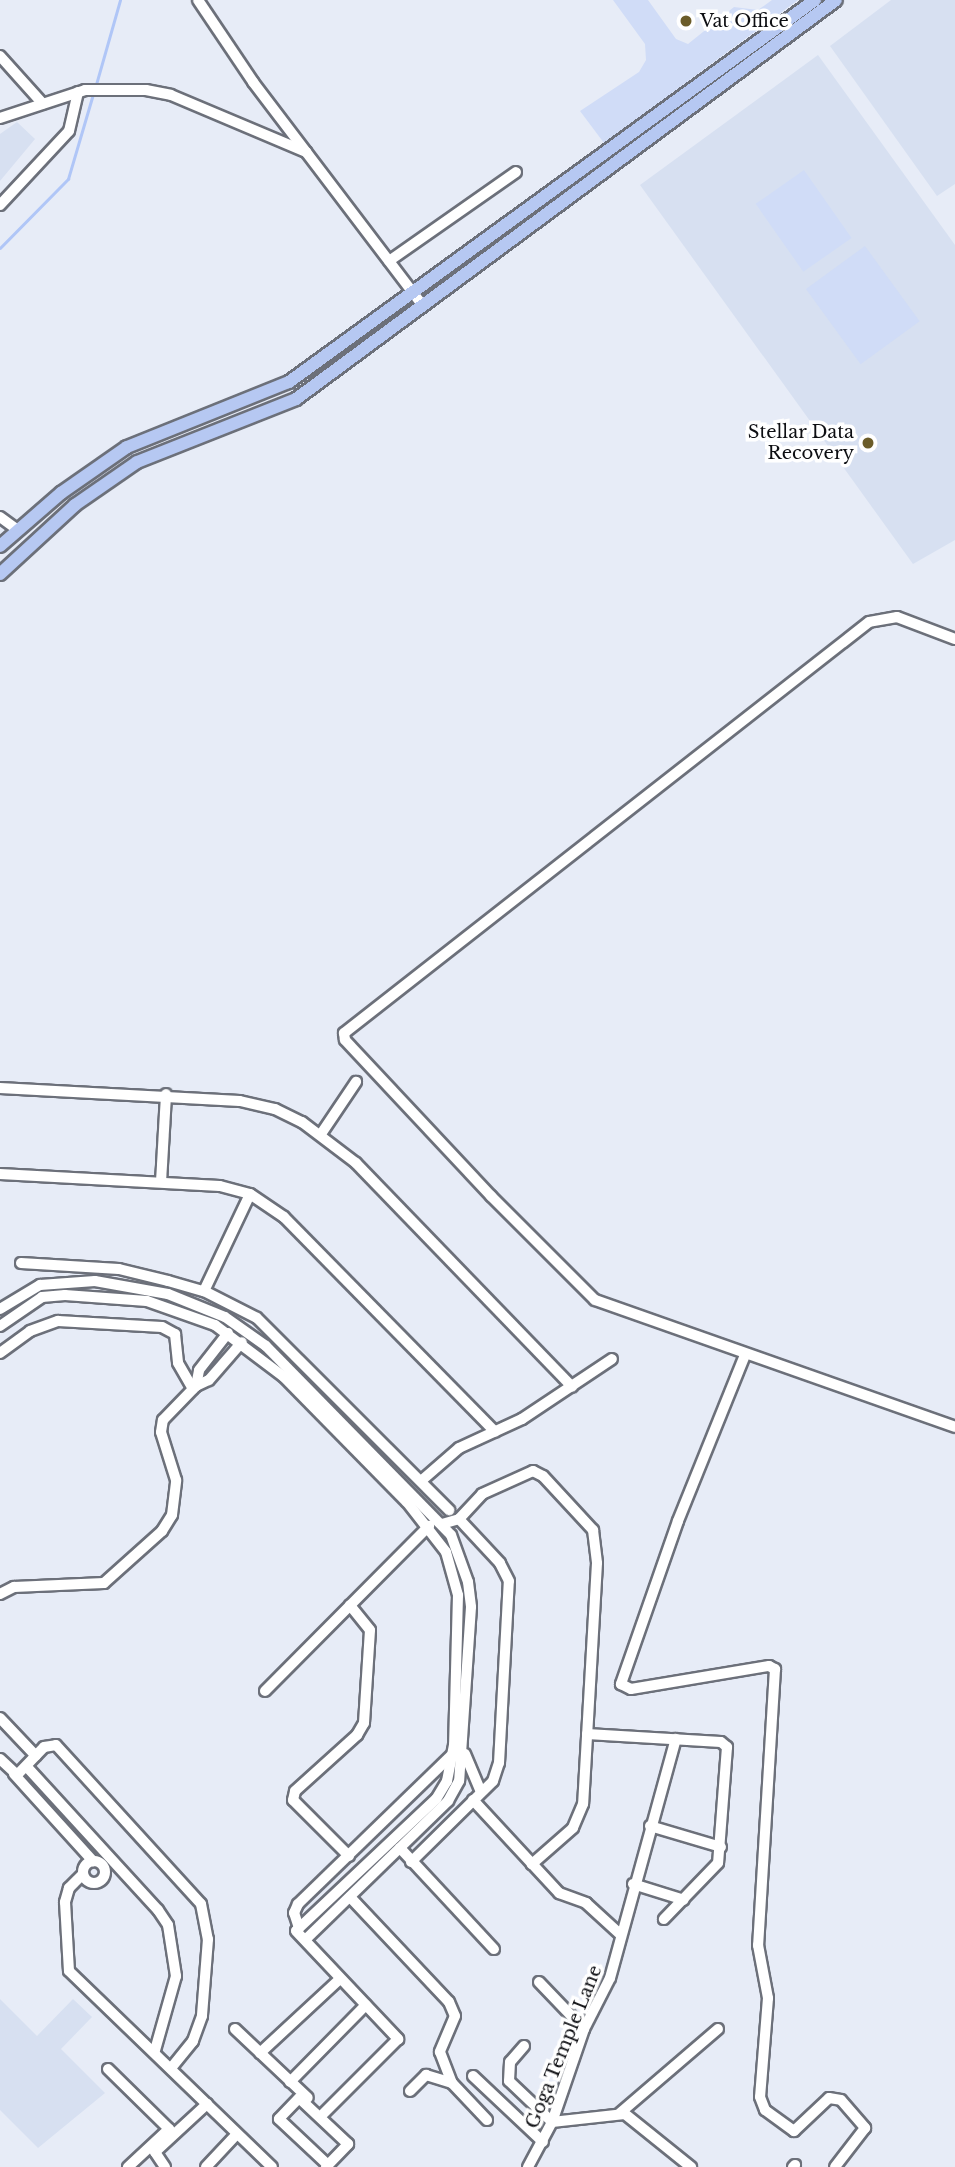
<!DOCTYPE html>
<style>
body{margin:0}
#map{position:relative;width:955px;height:2167px;overflow:hidden;background:#e7ecf7;font-family:"Libre Baskerville",serif}
div>[style]{position:absolute}
[style*='--x']{left:calc(var(--x)*1px);top:calc(var(--y)*1px);width:calc(var(--w)*1px);rotate:calc(var(--a)*1deg)}
.built>*{inset:0;background:#d7e0f1}
.green>*{inset:0;background:#d0dcf7;transform-origin:0 0}
.stream>*{height:2.5px;margin:-1.25px;padding:0 1.25px;transform-origin:1.25px;border-radius:1.25px;background:#b0c6f7}
.roads{filter:drop-shadow(2px 0 #6c707a) drop-shadow(-2px 0 #6c707a) drop-shadow(0 2px #6c707a) drop-shadow(0 -2px #6c707a)}
.minor>*{height:10px;margin:-5px;padding:0 5px;transform-origin:5px;border-radius:5px;background:#fff}
.minor>.ring{margin:-5px;padding:0;box-sizing:content-box;background:none;border:10px solid #fff;border-radius:50%}
.major>*{height:12px;margin:-6px;padding:0 6px;transform-origin:6px;border-radius:6px;background:#b6c8f2}
.dots>*{width:19px;height:19px;translate:-50% -50%;box-sizing:border-box;border:4px solid #fff;border-radius:50%}
span{translate:-50% -50%;white-space:nowrap;text-align:center;line-height:1.15;-webkit-text-stroke:7px #fff;paint-order:stroke}
.poi-label{font-size:18px;color:#0d0e12}
.left{translate:0 -50%;text-align:left}
.right{translate:-100% -50%;text-align:right}
.street-label{font-size:18px;color:#0d0e12}
</style>
<div id="map">
<div class="built">
<div style="clip-path:polygon(891px 0,955px 0,955px 184px,937px 196px,830px 46px)"></div>
<div style="clip-path:polygon(818px 55px,955px 245px,955px 540px,913px 564px,640px 185px)"></div>
<div style="clip-path:polygon(17px 122px,35px 139px,0 181px,0 134px)"></div>
<div style="clip-path:polygon(0 1999px,37px 2036px,73px 1999px,92px 2017px,61px 2049px,105px 2093px,38px 2148px,0 2110px)"></div>
</div>
<div class="green">
<div style="clip-path:polygon(613px 0,648px 0,676px 39px,688px 44px,734px 7px,758px 10px,772px 0,798px 0,604px 143px,580px 111px,639px 72px,646px 60px,645px 44px)"></div>
<div style="left:804px;top:170px;width:83px;height:59px;rotate:55deg"></div>
<div style="left:865px;top:246px;width:93px;height:73px;rotate:54deg"></div>
</div>
<div class="stream">
<div style="--x:95;--y:88;--w:91;--a:-74.1"></div>
<div style="--x:0;--y:248;--w:97;--a:-45.4"></div>
<div style="--x:68;--y:179;--w:89;--a:-73.6"></div>
</div>
<div class="roads">
<div class="minor">
<div style="--x:198;--y:0;--w:99;--a:56.1"></div>
<div style="--x:253;--y:82;--w:281;--a:52.8"></div>
<div style="--x:0;--y:56;--w:64;--a:48.1"></div>
<div style="--x:0;--y:118;--w:89;--a:-18.2"></div>
<div style="--x:85;--y:90;--w:61;--a:0"></div>
<div style="--x:146;--y:90;--w:25;--a:11"></div>
<div style="--x:171;--y:95;--w:147;--a:22.9"></div>
<div style="--x:0;--y:205;--w:101;--a:-47"></div>
<div style="--x:69;--y:131;--w:40;--a:-77"></div>
<div style="--x:389;--y:261;--w:155;--a:-35"></div>
<div style="--x:0;--y:517;--w:22;--a:36"></div>
<div style="--x:955;--y:639;--w:62;--a:-159.2"></div>
<div style="--x:897;--y:617;--w:28;--a:170"></div>
<div style="--x:869;--y:622;--w:667;--a:141.94"></div>
<div style="--x:344;--y:1033;--w:7;--a:82"></div>
<div style="--x:345;--y:1040;--w:214;--a:46.9"></div>
<div style="--x:491;--y:1196;--w:147;--a:45"></div>
<div style="--x:595;--y:1300;--w:382;--a:19.4"></div>
<div style="--x:0;--y:1088;--w:240;--a:3.1"></div>
<div style="--x:240;--y:1101;--w:36;--a:13"></div>
<div style="--x:275;--y:1109;--w:30;--a:26"></div>
<div style="--x:302;--y:1122;--w:68;--a:37.2"></div>
<div style="--x:356;--y:1163;--w:311;--a:46"></div>
<div style="--x:321;--y:1134;--w:63;--a:-56.1"></div>
<div style="--x:0;--y:1174;--w:220;--a:3.1"></div>
<div style="--x:220;--y:1186;--w:31;--a:15"></div>
<div style="--x:250;--y:1194;--w:41;--a:34.1"></div>
<div style="--x:284;--y:1217;--w:301;--a:45.5"></div>
<div style="--x:161;--y:1182;--w:88;--a:-86.7"></div>
<div style="--x:21;--y:1263;--w:98;--a:3.5"></div>
<div style="--x:119;--y:1269;--w:50;--a:13.8"></div>
<div style="--x:168;--y:1281;--w:37;--a:16"></div>
<div style="--x:204;--y:1291;--w:59;--a:27"></div>
<div style="--x:257;--y:1318;--w:272;--a:45"></div>
<div style="--x:204;--y:1291;--w:107;--a:-64.6"></div>
<div style="--x:0;--y:1309;--w:47;--a:-31"></div>
<div style="--x:40;--y:1285;--w:55;--a:-4.2"></div>
<div style="--x:95;--y:1281;--w:74;--a:10.1"></div>
<div style="--x:168;--y:1294;--w:61;--a:22"></div>
<div style="--x:225;--y:1317;--w:50;--a:35.3"></div>
<div style="--x:266;--y:1346;--w:264;--a:45.6"></div>
<div style="--x:451;--y:1535;--w:50;--a:70.1"></div>
<div style="--x:468;--y:1582;--w:25;--a:83"></div>
<div style="--x:471;--y:1607;--w:174;--a:93.9"></div>
<div style="--x:459;--y:1781;--w:23;--a:119"></div>
<div style="--x:448;--y:1801;--w:199;--a:135.8"></div>
<div style="--x:0;--y:1326;--w:51;--a:-34.6"></div>
<div style="--x:42;--y:1297;--w:23;--a:-5"></div>
<div style="--x:65;--y:1295;--w:82;--a:4.2"></div>
<div style="--x:147;--y:1301;--w:72;--a:19.4"></div>
<div style="--x:215;--y:1325;--w:86;--a:37"></div>
<div style="--x:284;--y:1377;--w:175;--a:45.5"></div>
<div style="--x:407;--y:1502;--w:63;--a:52"></div>
<div style="--x:446;--y:1552;--w:45;--a:74.4"></div>
<div style="--x:458;--y:1595;--w:150;--a:91.5"></div>
<div style="--x:454;--y:1745;--w:37;--a:101"></div>
<div style="--x:447;--y:1781;--w:21;--a:121"></div>
<div style="--x:436;--y:1799;--w:192;--a:136.7"></div>
<div style="--x:296;--y:1931;--w:149;--a:46.6"></div>
<div style="--x:398;--y:2039;--w:105;--a:135"></div>
<div style="--x:0;--y:1353;--w:37;--a:-36"></div>
<div style="--x:30;--y:1331;--w:30;--a:-20"></div>
<div style="--x:58;--y:1321;--w:104;--a:3.3"></div>
<div style="--x:162;--y:1327;--w:15;--a:28"></div>
<div style="--x:175;--y:1334;--w:29;--a:84"></div>
<div style="--x:178;--y:1363;--w:30;--a:60"></div>
<div style="--x:745;--y:1355;--w:179;--a:112"></div>
<div style="--x:678;--y:1521;--w:173;--a:109.3"></div>
<div style="--x:621;--y:1684;--w:11;--a:27"></div>
<div style="--x:631;--y:1689;--w:140;--a:-9.5"></div>
<div style="--x:769;--y:1666;--w:7;--a:27"></div>
<div style="--x:775;--y:1669;--w:277;--a:93.5"></div>
<div style="--x:758;--y:1945;--w:54;--a:79.3"></div>
<div style="--x:768;--y:1998;--w:99;--a:94.6"></div>
<div style="--x:760;--y:2097;--w:14;--a:69"></div>
<div style="--x:765;--y:2110;--w:36;--a:36"></div>
<div style="--x:794;--y:2131;--w:48;--a:-43.3"></div>
<div style="--x:829;--y:2098;--w:12;--a:9"></div>
<div style="--x:841;--y:2100;--w:37;--a:49"></div>
<div style="--x:865;--y:2128;--w:49;--a:127.6"></div>
<div style="--x:196;--y:1386;--w:16;--a:-79"></div>
<div style="--x:199;--y:1370;--w:47;--a:-51.9"></div>
<div style="--x:421;--y:1481;--w:50;--a:-41"></div>
<div style="--x:459;--y:1448;--w:69;--a:-24.7"></div>
<div style="--x:522;--y:1419;--w:108;--a:-33.7"></div>
<div style="--x:442;--y:1524;--w:18;--a:-16"></div>
<div style="--x:459;--y:1519;--w:34;--a:-47"></div>
<div style="--x:482;--y:1494;--w:56;--a:-24.3"></div>
<div style="--x:533;--y:1471;--w:11;--a:27"></div>
<div style="--x:543;--y:1476;--w:74;--a:47.2"></div>
<div style="--x:593;--y:1530;--w:33;--a:83"></div>
<div style="--x:597;--y:1563;--w:241;--a:93.3"></div>
<div style="--x:583;--y:1804;--w:26;--a:113"></div>
<div style="--x:573;--y:1828;--w:55;--a:138.7"></div>
<div style="--x:0;--y:1594;--w:16;--a:-27"></div>
<div style="--x:14;--y:1587;--w:90;--a:-2.5"></div>
<div style="--x:104;--y:1583;--w:78;--a:-41.9"></div>
<div style="--x:162;--y:1531;--w:19;--a:-58"></div>
<div style="--x:172;--y:1515;--w:35;--a:-83"></div>
<div style="--x:176;--y:1480;--w:50;--a:-107.4"></div>
<div style="--x:161;--y:1432;--w:12;--a:-81"></div>
<div style="--x:163;--y:1420;--w:47;--a:-45.9"></div>
<div style="--x:196;--y:1386;--w:14;--a:-25"></div>
<div style="--x:209;--y:1380;--w:50;--a:-49"></div>
<div style="--x:265;--y:1691;--w:233;--a:-45.2"></div>
<div style="--x:0;--y:1718;--w:52;--a:46.5"></div>
<div style="--x:587;--y:1734;--w:134;--a:3.4"></div>
<div style="--x:721;--y:1742;--w:8;--a:40"></div>
<div style="--x:727;--y:1747;--w:116;--a:94.4"></div>
<div style="--x:718;--y:1863;--w:78;--a:134"></div>
<div style="--x:465;--y:1754;--w:41;--a:67.2"></div>
<div style="--x:0;--y:1759;--w:23;--a:43"></div>
<div style="--x:17;--y:1775;--w:39;--a:-46"></div>
<div style="--x:44;--y:1747;--w:12;--a:-9"></div>
<div style="--x:56;--y:1745;--w:215;--a:47.6"></div>
<div style="--x:201;--y:1904;--w:36;--a:79"></div>
<div style="--x:208;--y:1939;--w:77;--a:94.5"></div>
<div style="--x:202;--y:2016;--w:27;--a:110"></div>
<div style="--x:193;--y:2041;--w:33;--a:129"></div>
<div style="--x:27;--y:1767;--w:194;--a:47.5"></div>
<div style="--x:158;--y:1910;--w:18;--a:56"></div>
<div style="--x:168;--y:1925;--w:52;--a:81.1"></div>
<div style="--x:176;--y:1976;--w:77;--a:105.8"></div>
<div style="--x:14;--y:1774;--w:118;--a:47.8"></div>
<div style="--x:473;--y:1800;--w:127;--a:47.2"></div>
<div style="--x:559;--y:1893;--w:29;--a:20"></div>
<div style="--x:586;--y:1903;--w:47;--a:42.4"></div>
<div style="--x:650;--y:1826;--w:74;--a:16.5"></div>
<div style="--x:400;--y:1848;--w:138;--a:47.1"></div>
<div style="--x:349;--y:1856;--w:79;--a:-135"></div>
<div style="--x:293;--y:1800;--w:9;--a:-77"></div>
<div style="--x:295;--y:1791;--w:84;--a:-42.1"></div>
<div style="--x:357;--y:1735;--w:14;--a:-60"></div>
<div style="--x:364;--y:1723;--w:93;--a:-86.3"></div>
<div style="--x:370;--y:1630;--w:32;--a:-129"></div>
<div class="ring" style="left:83px;top:1861px;width:12px;height:12px"></div>
<div style="--x:411;--y:1862;--w:115;--a:-44.6"></div>
<div style="--x:493;--y:1781;--w:19;--a:-72"></div>
<div style="--x:499;--y:1763;--w:182;--a:-86.9"></div>
<div style="--x:509;--y:1581;--w:20;--a:-117"></div>
<div style="--x:500;--y:1563;--w:60;--a:-133"></div>
<div style="--x:83;--y:1874;--w:20;--a:135"></div>
<div style="--x:69;--y:1888;--w:15;--a:106"></div>
<div style="--x:65;--y:1902;--w:69;--a:86.7"></div>
<div style="--x:69;--y:1971;--w:282;--a:44"></div>
<div style="--x:633;--y:1884;--w:53;--a:17.4"></div>
<div style="--x:350;--y:1897;--w:144;--a:46.7"></div>
<div style="--x:449;--y:2002;--w:15;--a:67"></div>
<div style="--x:455;--y:2016;--w:39;--a:113"></div>
<div style="--x:440;--y:2052;--w:33;--a:69"></div>
<div style="--x:452;--y:2083;--w:51;--a:46.6"></div>
<div style="--x:299;--y:1928;--w:16;--a:-108"></div>
<div style="--x:294;--y:1913;--w:10;--a:-66"></div>
<div style="--x:298;--y:1904;--w:216;--a:-44.1"></div>
<div style="--x:539;--y:1982;--w:65;--a:46.2"></div>
<div style="--x:235;--y:2029;--w:100;--a:43.4"></div>
<div style="--x:524;--y:2046;--w:21;--a:131"></div>
<div style="--x:510;--y:2062;--w:19;--a:93"></div>
<div style="--x:509;--y:2081;--w:59;--a:43.6"></div>
<div style="--x:552;--y:2122;--w:73;--a:-6.3"></div>
<div style="--x:625;--y:2114;--w:85;--a:38.8"></div>
<div style="--x:260;--y:2053;--w:109;--a:-42.8"></div>
<div style="--x:108;--y:2069;--w:86;--a:44.5"></div>
<div style="--x:169;--y:2129;--w:56;--a:137.2"></div>
<div style="--x:473;--y:2076;--w:96;--a:43.3"></div>
<div style="--x:290;--y:2082;--w:108;--a:-45.4"></div>
<div style="--x:410;--y:2091;--w:23;--a:-45"></div>
<div style="--x:426;--y:2075;--w:27;--a:17"></div>
<div style="--x:620;--y:2113;--w:129;--a:-40.6"></div>
<div style="--x:165;--y:2167;--w:18;--a:-124"></div>
<div style="--x:155;--y:2152;--w:71;--a:-42.7"></div>
<div style="--x:206;--y:2167;--w:45;--a:-46.8"></div>
<div style="--x:326;--y:2167;--w:32;--a:-46"></div>
<div style="--x:348;--y:2144;--w:67;--a:-136.8"></div>
<div style="--x:299;--y:2098;--w:29;--a:134"></div>
<div style="--x:279;--y:2119;--w:67;--a:43.2"></div>
<div style="--x:528;--y:2167;--w:51;--a:-61.9"></div>
<div style="--x:552;--y:2122;--w:98;--a:-71"></div>
<div style="--x:584;--y:2029;--w:57;--a:-63"></div>
<div style="--x:610;--y:1978;--w:248;--a:-74.6"></div>
<div style="--x:793;--y:2167;--w:3;--a:-45"></div>
</div>
<div class="major">
<div style="--x:0;--y:546;--w:81;--a:-41"></div>
<div style="--x:61;--y:493;--w:80;--a:-34.9"></div>
<div style="--x:127;--y:447;--w:175;--a:-21.9"></div>
<div style="--x:289;--y:382;--w:650;--a:-35.99"></div>
<div style="--x:0;--y:574;--w:102;--a:-42.6"></div>
<div style="--x:75;--y:505;--w:75;--a:-34.7"></div>
<div style="--x:137;--y:462;--w:171;--a:-21.6"></div>
<div style="--x:296;--y:399;--w:671;--a:-36.46"></div>
</div>
</div>
<div class="dots">
<div style="left:686px;top:21px;background:#6b5c29"></div>
<div style="left:868px;top:443px;background:#6b5c29"></div>
</div>
<div class="poi-label">
<span class="left" style="left:700px;top:21px">Vat Office</span>
<span class="right" style="left:854px;top:443px">Stellar Data<br>Recovery</span>
</div>
<div class="street-label">
<span style="left:564px;top:2047px;rotate:-68deg">Goga Temple Lane</span>
</div>
</div>
